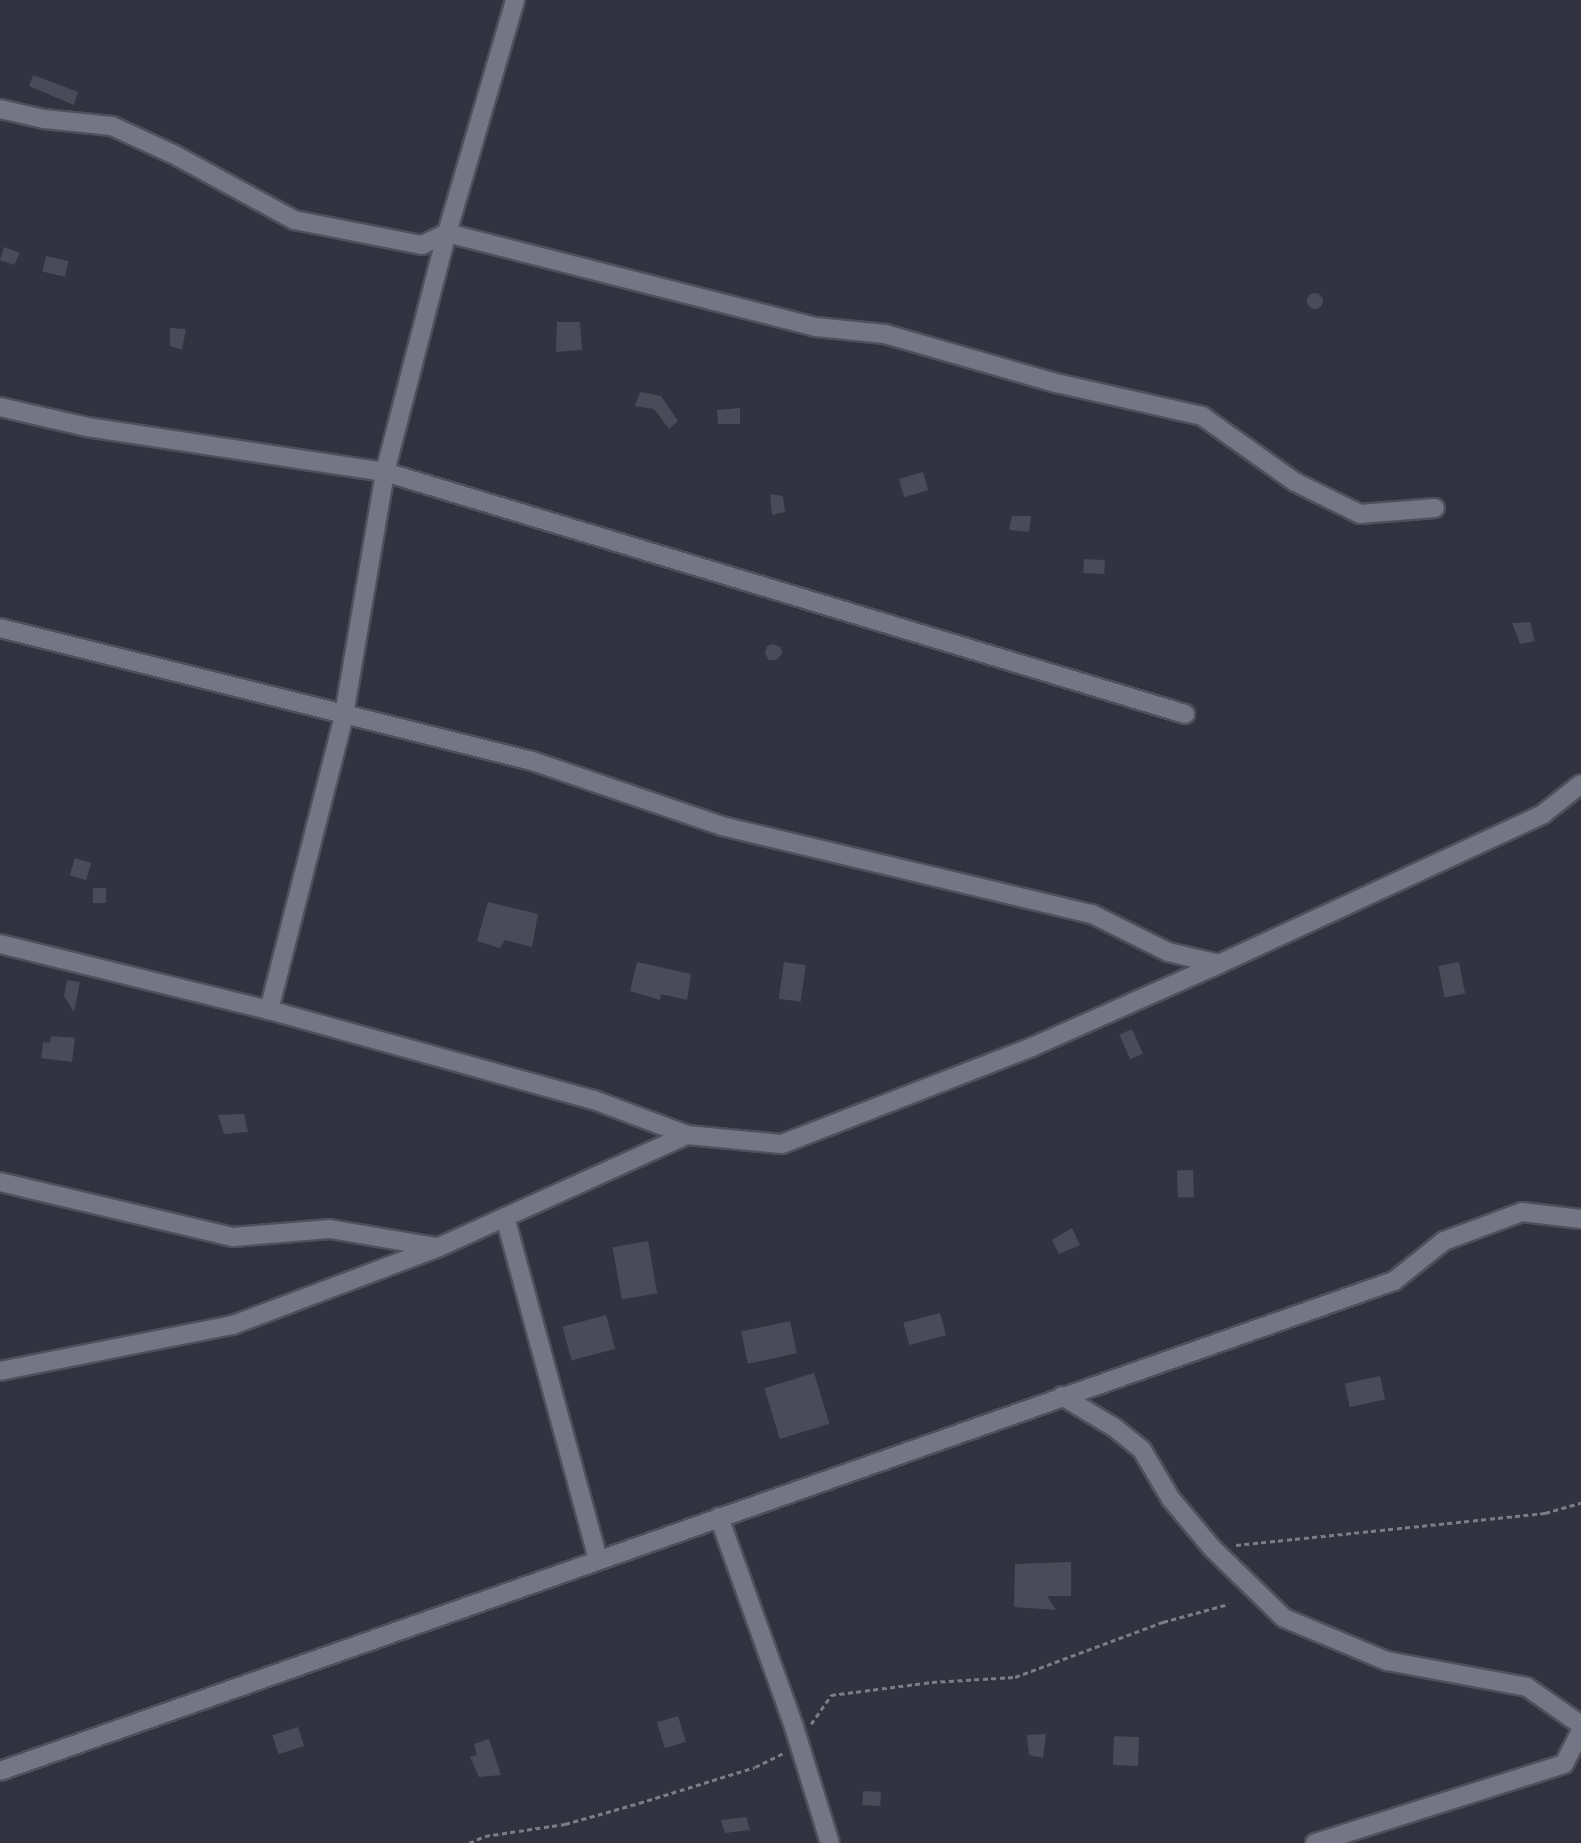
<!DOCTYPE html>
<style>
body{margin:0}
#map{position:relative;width:1581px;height:1843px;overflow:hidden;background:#323240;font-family:Lato,sans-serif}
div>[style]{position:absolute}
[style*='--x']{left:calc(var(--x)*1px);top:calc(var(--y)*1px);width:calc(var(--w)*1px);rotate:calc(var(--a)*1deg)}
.building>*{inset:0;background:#4a4b59;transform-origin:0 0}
.round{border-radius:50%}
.path>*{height:2.5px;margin-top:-1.25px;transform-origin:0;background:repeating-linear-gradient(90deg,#7d7d89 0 5px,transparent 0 8.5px)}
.roads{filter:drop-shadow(2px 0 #50505c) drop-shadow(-2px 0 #50505c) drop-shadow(0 2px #50505c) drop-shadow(0 -2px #50505c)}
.minor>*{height:18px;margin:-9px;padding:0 9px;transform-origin:9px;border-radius:9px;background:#747585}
span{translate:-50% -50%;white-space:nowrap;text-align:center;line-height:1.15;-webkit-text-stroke:5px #323240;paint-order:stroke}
</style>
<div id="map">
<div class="building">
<div style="clip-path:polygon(33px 75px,78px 92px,74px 105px,29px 86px)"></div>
<div style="clip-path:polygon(4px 247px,20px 253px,14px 265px,0 260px)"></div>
<div style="left:46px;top:256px;width:23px;height:16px;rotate:13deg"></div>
<div class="round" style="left:1307px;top:293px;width:16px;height:16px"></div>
<div style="clip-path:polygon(557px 322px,580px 322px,582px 350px,556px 352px)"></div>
<div style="clip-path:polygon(170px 328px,186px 329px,182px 350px,170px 346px)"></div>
<div style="clip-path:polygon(640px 392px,661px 396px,678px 421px,669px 429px,654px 409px,635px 406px)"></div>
<div style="clip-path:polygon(740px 408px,740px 424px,718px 424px,717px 410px)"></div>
<div style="left:923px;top:472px;width:19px;height:25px;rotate:74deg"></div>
<div style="clip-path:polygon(770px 494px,783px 496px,785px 512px,772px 515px)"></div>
<div style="clip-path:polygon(1012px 516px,1031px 516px,1029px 532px,1009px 530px)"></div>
<div style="left:1084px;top:559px;width:21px;height:14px;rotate:3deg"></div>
<div style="clip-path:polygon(1530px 622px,1535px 641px,1520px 644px,1512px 623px)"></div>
<div style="clip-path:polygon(773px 644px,780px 647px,783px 653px,776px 660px,769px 660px,765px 654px,767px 646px)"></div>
<div style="left:75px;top:858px;width:17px;height:18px;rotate:17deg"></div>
<div style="left:93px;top:888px;width:13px;height:15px"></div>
<div style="clip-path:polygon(488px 902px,538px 914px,532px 947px,505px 940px,500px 948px,477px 941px)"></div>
<div style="clip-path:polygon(637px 962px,691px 974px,687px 1000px,661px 994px,660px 1000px,630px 991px)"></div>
<div style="left:784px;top:962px;width:22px;height:37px;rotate:8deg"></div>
<div style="left:1459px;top:962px;width:32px;height:21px;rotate:79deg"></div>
<div style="clip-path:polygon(67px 980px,80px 982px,74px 1012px,64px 996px)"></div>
<div style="left:1132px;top:1029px;width:27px;height:14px;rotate:66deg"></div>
<div style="clip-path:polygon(51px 1036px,75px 1038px,72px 1062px,41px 1058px,43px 1042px,50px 1043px)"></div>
<div style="clip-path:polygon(244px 1114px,248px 1132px,224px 1134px,218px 1115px)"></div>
<div style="left:1193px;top:1170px;width:27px;height:16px;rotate:88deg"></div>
<div style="clip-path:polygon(1072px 1228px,1080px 1245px,1059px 1254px,1052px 1240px)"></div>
<div style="left:648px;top:1241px;width:53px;height:36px;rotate:80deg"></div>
<div style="left:940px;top:1313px;width:23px;height:38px;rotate:75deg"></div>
<div style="left:606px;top:1315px;width:35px;height:45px;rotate:75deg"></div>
<div style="left:790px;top:1321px;width:33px;height:50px;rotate:78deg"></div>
<div style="left:814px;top:1373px;width:53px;height:52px;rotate:73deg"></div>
<div style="left:1380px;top:1376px;width:24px;height:36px;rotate:78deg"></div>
<div style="clip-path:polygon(1071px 1562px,1071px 1596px,1047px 1596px,1056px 1610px,1014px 1607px,1015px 1564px)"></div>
<div style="left:678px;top:1716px;width:27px;height:22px;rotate:73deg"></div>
<div style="left:298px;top:1727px;width:20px;height:27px;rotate:72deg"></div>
<div style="clip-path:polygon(1046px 1734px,1043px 1758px,1029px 1755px,1027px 1735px)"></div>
<div style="left:1139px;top:1737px;width:29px;height:25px;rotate:92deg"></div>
<div style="clip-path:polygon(489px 1739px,501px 1775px,479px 1777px,470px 1757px,477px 1755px,474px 1744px)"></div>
<div style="left:863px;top:1791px;width:18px;height:14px;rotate:3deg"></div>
<div style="clip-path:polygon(746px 1817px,750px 1830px,725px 1833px,721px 1820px)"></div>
</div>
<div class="path">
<div style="--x:1236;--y:1545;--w:311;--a:-5.9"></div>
<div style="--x:1545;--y:1513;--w:37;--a:-16"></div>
<div style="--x:811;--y:1724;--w:35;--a:-55"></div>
<div style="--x:831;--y:1695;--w:102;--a:-7.3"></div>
<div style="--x:932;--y:1682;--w:83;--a:-3.4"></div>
<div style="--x:1015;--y:1677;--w:158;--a:-20.4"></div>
<div style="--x:1163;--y:1622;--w:68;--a:-15.3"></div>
<div style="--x:469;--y:1843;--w:17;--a:-24"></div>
<div style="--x:485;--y:1836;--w:81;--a:-8.5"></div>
<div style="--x:565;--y:1824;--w:77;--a:-15.8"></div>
<div style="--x:639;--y:1803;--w:121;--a:-17.2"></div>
<div style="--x:755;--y:1767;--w:32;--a:-26"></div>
</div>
<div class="roads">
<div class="minor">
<div style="--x:0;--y:109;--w:45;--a:12.8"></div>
<div style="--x:44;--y:119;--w:68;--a:5.9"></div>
<div style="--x:112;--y:126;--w:67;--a:24.7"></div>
<div style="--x:173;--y:154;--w:138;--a:28.6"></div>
<div style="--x:294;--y:220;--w:130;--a:11.1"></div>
<div style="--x:422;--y:245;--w:28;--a:-26"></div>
<div style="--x:447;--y:233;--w:381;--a:14.3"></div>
<div style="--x:816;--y:327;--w:69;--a:5.8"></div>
<div style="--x:885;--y:334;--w:178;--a:16"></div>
<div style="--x:1056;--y:383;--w:150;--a:12.7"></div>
<div style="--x:1202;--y:416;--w:114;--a:35.4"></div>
<div style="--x:1295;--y:482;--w:72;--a:26.2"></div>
<div style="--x:1360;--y:514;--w:75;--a:-4.6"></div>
<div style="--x:0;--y:407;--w:89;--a:12.9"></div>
<div style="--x:87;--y:427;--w:301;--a:8.6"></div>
<div style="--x:385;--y:472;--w:836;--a:16.83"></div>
<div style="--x:0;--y:628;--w:548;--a:14.04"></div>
<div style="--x:532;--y:761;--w:201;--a:18.9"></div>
<div style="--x:722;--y:826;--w:380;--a:13.4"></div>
<div style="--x:1092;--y:914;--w:85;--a:26.6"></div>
<div style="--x:1168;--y:952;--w:52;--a:13.2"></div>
<div style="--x:0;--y:944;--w:277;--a:13.8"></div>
<div style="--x:269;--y:1010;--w:337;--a:15.5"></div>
<div style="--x:594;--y:1100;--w:99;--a:20.6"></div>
<div style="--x:269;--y:1010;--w:304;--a:-75.7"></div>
<div style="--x:344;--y:715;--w:246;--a:-80.4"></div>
<div style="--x:385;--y:472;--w:247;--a:-75.5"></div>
<div style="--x:447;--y:233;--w:243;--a:-73.7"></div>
<div style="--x:0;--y:1182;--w:239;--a:13.3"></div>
<div style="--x:233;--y:1237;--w:97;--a:-4.7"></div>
<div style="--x:330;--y:1229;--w:108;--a:9.6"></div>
<div style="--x:505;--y:1217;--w:354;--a:74.8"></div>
<div style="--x:0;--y:1371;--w:237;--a:-11.2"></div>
<div style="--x:233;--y:1325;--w:220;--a:-20.7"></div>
<div style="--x:439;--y:1247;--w:272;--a:-24.3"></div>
<div style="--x:687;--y:1135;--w:95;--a:5.4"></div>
<div style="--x:782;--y:1144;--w:268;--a:-21.2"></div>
<div style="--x:1032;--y:1047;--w:205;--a:-23.9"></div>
<div style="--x:1219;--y:964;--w:357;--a:-24.8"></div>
<div style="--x:1543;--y:814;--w:48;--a:-38.3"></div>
<div style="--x:1062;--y:1396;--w:62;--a:31.1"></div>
<div style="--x:1115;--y:1428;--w:35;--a:39"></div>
<div style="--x:1142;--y:1450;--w:57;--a:59.4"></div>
<div style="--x:1171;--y:1499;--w:64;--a:50.1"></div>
<div style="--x:1212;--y:1548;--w:100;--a:44.2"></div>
<div style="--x:1284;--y:1618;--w:112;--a:22.7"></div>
<div style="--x:1387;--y:1661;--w:142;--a:10.5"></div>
<div style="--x:1527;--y:1687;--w:66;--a:35.1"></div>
<div style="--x:719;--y:1517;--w:223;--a:70.3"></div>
<div style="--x:794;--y:1727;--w:121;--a:72.8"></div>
<div style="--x:0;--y:1771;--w:1478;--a:-19.37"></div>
<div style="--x:1394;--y:1281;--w:64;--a:-38.7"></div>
<div style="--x:1444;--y:1241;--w:83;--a:-20.4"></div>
<div style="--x:1522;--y:1212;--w:59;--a:6.8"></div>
<div style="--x:1315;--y:1843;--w:261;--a:-17.6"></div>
<div style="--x:1564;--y:1764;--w:38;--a:-63"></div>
</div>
</div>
</div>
